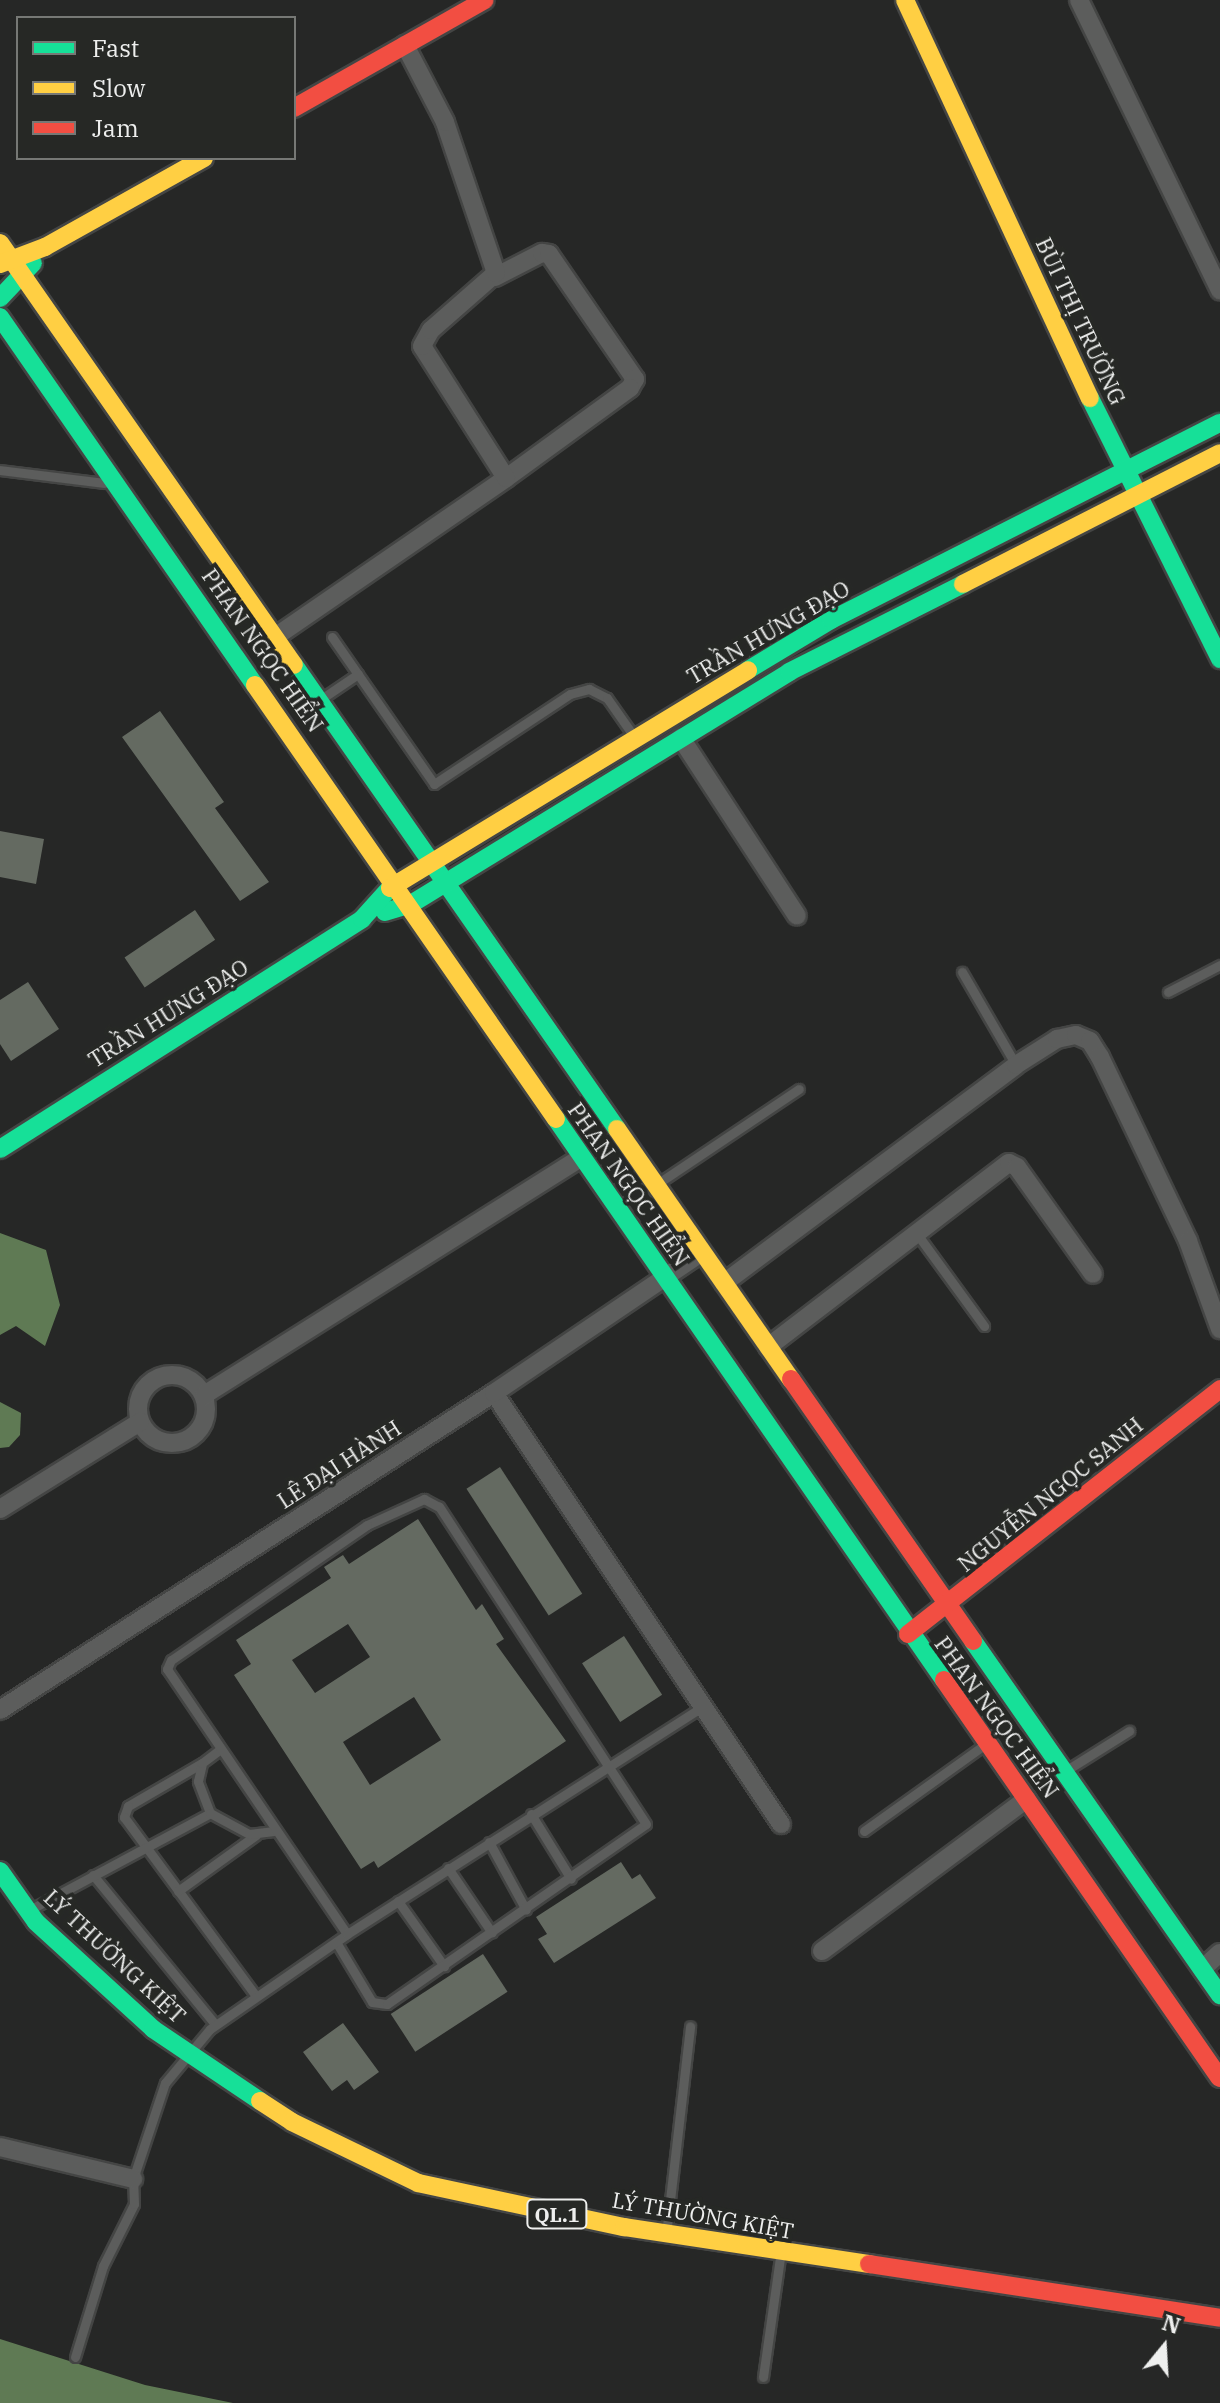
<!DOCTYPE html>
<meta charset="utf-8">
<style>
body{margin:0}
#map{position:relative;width:1220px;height:2403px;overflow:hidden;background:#262726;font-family:"IBM Plex Serif",serif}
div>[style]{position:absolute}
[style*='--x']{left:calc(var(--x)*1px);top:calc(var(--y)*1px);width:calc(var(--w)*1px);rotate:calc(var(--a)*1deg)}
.water>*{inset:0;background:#5f7a54}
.building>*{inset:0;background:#646a61;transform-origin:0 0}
.roads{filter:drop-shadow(2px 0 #444544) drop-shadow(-2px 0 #444544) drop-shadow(0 2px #444544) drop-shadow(0 -2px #444544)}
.lane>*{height:9px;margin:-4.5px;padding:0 4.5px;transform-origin:4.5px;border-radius:4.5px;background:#5c5d5c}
.street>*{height:18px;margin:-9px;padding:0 9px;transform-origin:9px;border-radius:9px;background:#5c5d5c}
.street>.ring{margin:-9px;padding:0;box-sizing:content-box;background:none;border:18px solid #5c5d5c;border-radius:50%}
.fast>*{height:18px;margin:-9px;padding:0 9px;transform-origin:9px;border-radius:9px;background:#16e098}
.slow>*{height:18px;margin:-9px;padding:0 9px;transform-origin:9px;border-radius:9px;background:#ffcf43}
.jam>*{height:18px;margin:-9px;padding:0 9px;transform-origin:9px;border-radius:9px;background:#f24e42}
span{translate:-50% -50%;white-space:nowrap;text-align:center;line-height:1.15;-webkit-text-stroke:8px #262825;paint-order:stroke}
.shield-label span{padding:2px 6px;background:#262825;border:2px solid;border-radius:6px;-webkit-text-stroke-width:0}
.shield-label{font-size:20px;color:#eeefee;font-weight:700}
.street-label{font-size:22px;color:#eeefee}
.legend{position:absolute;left:16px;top:16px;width:280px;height:144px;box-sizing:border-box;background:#262825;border:2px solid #767875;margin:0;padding:10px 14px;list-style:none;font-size:24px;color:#eeefee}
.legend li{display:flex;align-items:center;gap:16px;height:40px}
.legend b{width:40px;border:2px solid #767875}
.north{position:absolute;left:1124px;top:2307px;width:80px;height:80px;-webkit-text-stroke:6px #262825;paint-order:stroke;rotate:18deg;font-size:22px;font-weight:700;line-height:32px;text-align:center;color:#eeefee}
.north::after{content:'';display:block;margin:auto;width:28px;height:36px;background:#eeefee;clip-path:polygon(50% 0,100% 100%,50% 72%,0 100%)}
</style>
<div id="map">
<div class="water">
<div style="clip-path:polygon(0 1233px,46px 1250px,60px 1305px,45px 1346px,16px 1326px,0 1335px)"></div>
<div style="clip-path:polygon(0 1402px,21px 1413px,20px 1435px,9px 1447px,0 1448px)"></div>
<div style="clip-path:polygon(0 2339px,145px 2385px,233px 2403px,0 2403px)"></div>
</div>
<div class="building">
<div style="clip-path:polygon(160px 711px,224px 802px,215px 808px,269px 882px,240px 901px,122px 737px)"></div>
<div style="clip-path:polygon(0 831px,44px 839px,36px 884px,0 877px)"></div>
<div style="left:195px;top:910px;width:36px;height:85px;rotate:56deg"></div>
<div style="clip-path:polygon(28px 982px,59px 1029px,11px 1061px,0 1044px,0 1000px)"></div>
<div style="left:500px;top:1467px;width:151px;height:40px;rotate:57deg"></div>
<div style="clip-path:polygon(evenodd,418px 1519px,476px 1610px,482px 1604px,504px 1639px,496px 1644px,566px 1741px,378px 1868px,374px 1861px,361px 1869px,234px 1675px,251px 1664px,236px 1640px,331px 1578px,324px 1567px,343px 1555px,349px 1564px,418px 1519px,348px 1624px,370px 1657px,315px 1693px,292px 1660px,348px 1624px,418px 1519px,414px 1697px,441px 1740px,370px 1785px,343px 1742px,414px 1697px)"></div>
<div style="left:624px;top:1636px;width:70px;height:50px;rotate:57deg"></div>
<div style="clip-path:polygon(621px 1862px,632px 1879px,640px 1874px,656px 1898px,554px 1963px,538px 1939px,547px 1934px,536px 1917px)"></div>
<div style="left:483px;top:1954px;width:45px;height:110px;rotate:57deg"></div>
<div style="clip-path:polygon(343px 2023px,379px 2072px,354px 2090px,347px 2080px,332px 2091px,303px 2052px)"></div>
</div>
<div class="roads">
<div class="lane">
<div style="--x:0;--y:470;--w:105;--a:7.1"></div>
<div style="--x:332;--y:637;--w:179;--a:55.2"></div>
<div style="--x:434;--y:784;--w:163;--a:-33.5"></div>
<div style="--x:570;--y:694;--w:20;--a:-15"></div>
<div style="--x:589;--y:689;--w:20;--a:27"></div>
<div style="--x:607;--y:698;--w:45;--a:54.9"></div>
<div style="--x:324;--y:697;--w:41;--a:-34.1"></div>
<div style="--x:962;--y:972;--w:108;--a:59.9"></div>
<div style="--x:1168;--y:992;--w:59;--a:-27.4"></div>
<div style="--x:660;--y:1182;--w:167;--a:-33.8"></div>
<div style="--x:917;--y:1234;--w:114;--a:53.9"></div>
<div style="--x:202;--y:1763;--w:86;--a:149.8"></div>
<div style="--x:128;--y:1806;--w:12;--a:110"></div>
<div style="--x:124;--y:1817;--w:221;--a:53.6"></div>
<div style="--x:1070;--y:1768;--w:70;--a:-32.1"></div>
<div style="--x:210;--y:1813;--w:34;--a:-111"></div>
<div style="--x:198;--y:1781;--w:18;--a:-77"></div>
<div style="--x:202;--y:1763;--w:21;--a:-37"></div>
<div style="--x:531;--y:1814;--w:76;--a:58.4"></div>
<div style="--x:864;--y:1831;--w:148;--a:-35.6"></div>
<div style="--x:489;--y:1842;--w:77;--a:61.4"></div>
<div style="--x:448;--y:1868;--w:78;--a:55.9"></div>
<div style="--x:93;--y:1875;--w:193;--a:50.7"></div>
<div style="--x:178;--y:1891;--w:96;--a:-35.7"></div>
<div style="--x:398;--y:1901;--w:80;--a:54.7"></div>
<div style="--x:35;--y:1907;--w:199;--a:-28.2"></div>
<div style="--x:210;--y:1813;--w:44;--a:28.3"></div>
<div style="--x:249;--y:1834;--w:25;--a:-7"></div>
<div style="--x:336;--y:1942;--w:70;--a:59"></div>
<div style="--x:372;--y:2002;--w:15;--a:8"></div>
<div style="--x:387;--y:2004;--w:315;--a:-34.8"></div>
<div style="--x:646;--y:1824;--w:379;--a:-123.1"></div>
<div style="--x:439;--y:1507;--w:17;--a:-152"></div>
<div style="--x:424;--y:1499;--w:63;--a:155.5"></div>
<div style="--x:367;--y:1525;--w:238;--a:145.4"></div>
<div style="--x:171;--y:1660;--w:10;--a:114"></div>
<div style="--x:167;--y:1669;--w:320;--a:55.8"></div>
<div style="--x:667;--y:2226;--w:201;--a:-83.4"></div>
<div style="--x:75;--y:2357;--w:95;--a:-72.9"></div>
<div style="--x:103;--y:2266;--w:69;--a:-63.4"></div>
<div style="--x:134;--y:2204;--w:25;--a:-92"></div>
<div style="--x:133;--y:2179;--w:101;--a:-71.6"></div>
<div style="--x:165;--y:2083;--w:70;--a:-50.2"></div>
<div style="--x:210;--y:2029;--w:167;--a:-34.7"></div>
<div style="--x:347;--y:1934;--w:423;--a:-32.6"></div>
<div style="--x:763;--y:2377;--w:121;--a:-81.9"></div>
</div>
<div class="street">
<div style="--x:1079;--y:0;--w:323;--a:64.1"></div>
<div style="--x:495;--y:277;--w:53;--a:-27.1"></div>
<div style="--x:542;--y:253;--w:7;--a:8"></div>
<div style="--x:549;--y:254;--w:152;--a:55.5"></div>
<div style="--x:635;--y:379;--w:10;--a:119"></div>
<div style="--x:630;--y:388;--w:153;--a:144"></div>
<div style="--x:275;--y:637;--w:280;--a:-34.5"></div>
<div style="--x:506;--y:478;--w:156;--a:-122.5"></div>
<div style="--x:422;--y:346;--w:18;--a:-61"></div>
<div style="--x:431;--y:330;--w:86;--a:-41.2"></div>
<div style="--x:496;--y:273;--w:159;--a:-108.7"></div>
<div style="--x:445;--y:122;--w:87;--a:-117.5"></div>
<div style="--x:681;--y:738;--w:212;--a:56.9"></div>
<div style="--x:724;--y:1283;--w:364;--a:-36.7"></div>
<div style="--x:1016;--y:1065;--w:49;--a:-32.4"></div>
<div style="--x:1057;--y:1039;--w:19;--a:-12"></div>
<div style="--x:1076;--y:1035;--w:15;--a:23"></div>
<div style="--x:1090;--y:1041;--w:19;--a:58"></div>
<div style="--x:1100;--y:1057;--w:204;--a:64.4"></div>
<div style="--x:1188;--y:1241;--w:94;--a:70"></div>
<div style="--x:768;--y:1347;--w:303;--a:-37.4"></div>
<div style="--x:1009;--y:1163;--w:9;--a:27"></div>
<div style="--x:1017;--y:1167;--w:131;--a:54.6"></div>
<div class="ring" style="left:138px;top:1375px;width:50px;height:50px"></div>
<div style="--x:494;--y:1393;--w:518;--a:56.34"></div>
<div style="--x:204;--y:1395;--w:444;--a:-32.2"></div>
<div style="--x:0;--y:1509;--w:165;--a:-31.9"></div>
<div style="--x:0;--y:1710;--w:587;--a:-32.69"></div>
<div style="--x:494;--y:1393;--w:250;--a:-34.1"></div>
<div style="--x:822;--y:1951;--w:255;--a:-36.6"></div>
<div style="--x:1202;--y:1969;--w:24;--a:-42"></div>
<div style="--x:0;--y:2147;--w:137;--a:13.5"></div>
</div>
<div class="fast">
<div style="--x:0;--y:298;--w:48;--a:-46.7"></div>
<div style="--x:0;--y:317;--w:448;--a:55.3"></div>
<div style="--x:1090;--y:398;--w:292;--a:63.5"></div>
<div style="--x:294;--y:665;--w:565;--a:55.16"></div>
<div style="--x:748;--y:670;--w:97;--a:-31.1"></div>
<div style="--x:831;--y:620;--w:436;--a:-26.9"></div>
<div style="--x:385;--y:912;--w:27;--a:-17"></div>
<div style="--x:411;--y:904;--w:444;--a:-31.5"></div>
<div style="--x:789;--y:672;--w:195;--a:-26.8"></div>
<div style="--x:556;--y:1119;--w:682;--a:55.33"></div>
<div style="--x:0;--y:1149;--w:429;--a:-32.4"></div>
<div style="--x:362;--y:919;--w:42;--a:-47.9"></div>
<div style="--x:973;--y:1641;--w:432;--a:55.1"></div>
<div style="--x:0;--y:1871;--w:62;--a:54.8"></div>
<div style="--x:36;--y:1922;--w:159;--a:42.4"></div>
<div style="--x:153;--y:2029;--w:129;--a:33.9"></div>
</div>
<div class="slow">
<div style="--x:905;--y:0;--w:439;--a:65.1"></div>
<div style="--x:0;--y:243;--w:514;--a:55.14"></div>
<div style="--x:0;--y:264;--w:48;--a:-20.7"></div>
<div style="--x:45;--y:247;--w:182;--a:-29.2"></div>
<div style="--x:963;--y:584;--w:288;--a:-27"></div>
<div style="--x:255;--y:685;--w:528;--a:55.26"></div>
<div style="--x:390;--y:888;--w:419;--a:-31.3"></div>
<div style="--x:617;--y:1129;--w:305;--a:55.2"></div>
<div style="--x:260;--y:2101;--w:38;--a:33"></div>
<div style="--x:292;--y:2122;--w:140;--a:25.8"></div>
<div style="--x:418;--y:2183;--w:211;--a:12.1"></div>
<div style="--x:624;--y:2227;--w:248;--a:8.6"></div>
</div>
<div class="jam">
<div style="--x:294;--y:108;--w:219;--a:-29.5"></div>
<div style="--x:791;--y:1379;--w:319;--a:55.2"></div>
<div style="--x:908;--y:1634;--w:397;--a:-38.1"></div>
<div style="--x:944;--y:1680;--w:484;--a:55.3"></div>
<div style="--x:869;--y:2264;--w:355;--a:8.7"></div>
</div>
</div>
<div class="shield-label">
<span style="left:557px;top:2214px">QL.1</span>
</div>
<div class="street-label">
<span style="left:1081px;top:321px;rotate:65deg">BÙI THỊ TRƯỜNG</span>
<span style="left:768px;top:632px;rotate:-30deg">TRẦN HƯNG ĐẠO</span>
<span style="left:263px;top:650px;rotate:55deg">PHAN NGỌC HIỂN</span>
<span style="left:168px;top:1013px;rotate:-32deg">TRẦN HƯNG ĐẠO</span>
<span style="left:629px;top:1184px;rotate:55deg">PHAN NGỌC HIỂN</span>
<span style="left:339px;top:1464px;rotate:-33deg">LÊ ĐẠI HÀNH</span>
<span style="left:1050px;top:1494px;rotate:-39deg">NGUYỄN NGỌC SANH</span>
<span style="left:997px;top:1717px;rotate:54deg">PHAN NGỌC HIỂN</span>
<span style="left:115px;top:1956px;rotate:43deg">LÝ THƯỜNG KIỆT</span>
<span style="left:703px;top:2215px;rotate:10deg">LÝ THƯỜNG KIỆT</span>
</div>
<ul class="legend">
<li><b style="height:10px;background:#16e098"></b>Fast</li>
<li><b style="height:10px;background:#ffcf43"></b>Slow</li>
<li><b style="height:10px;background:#f24e42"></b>Jam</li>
</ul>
<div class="north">N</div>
</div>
